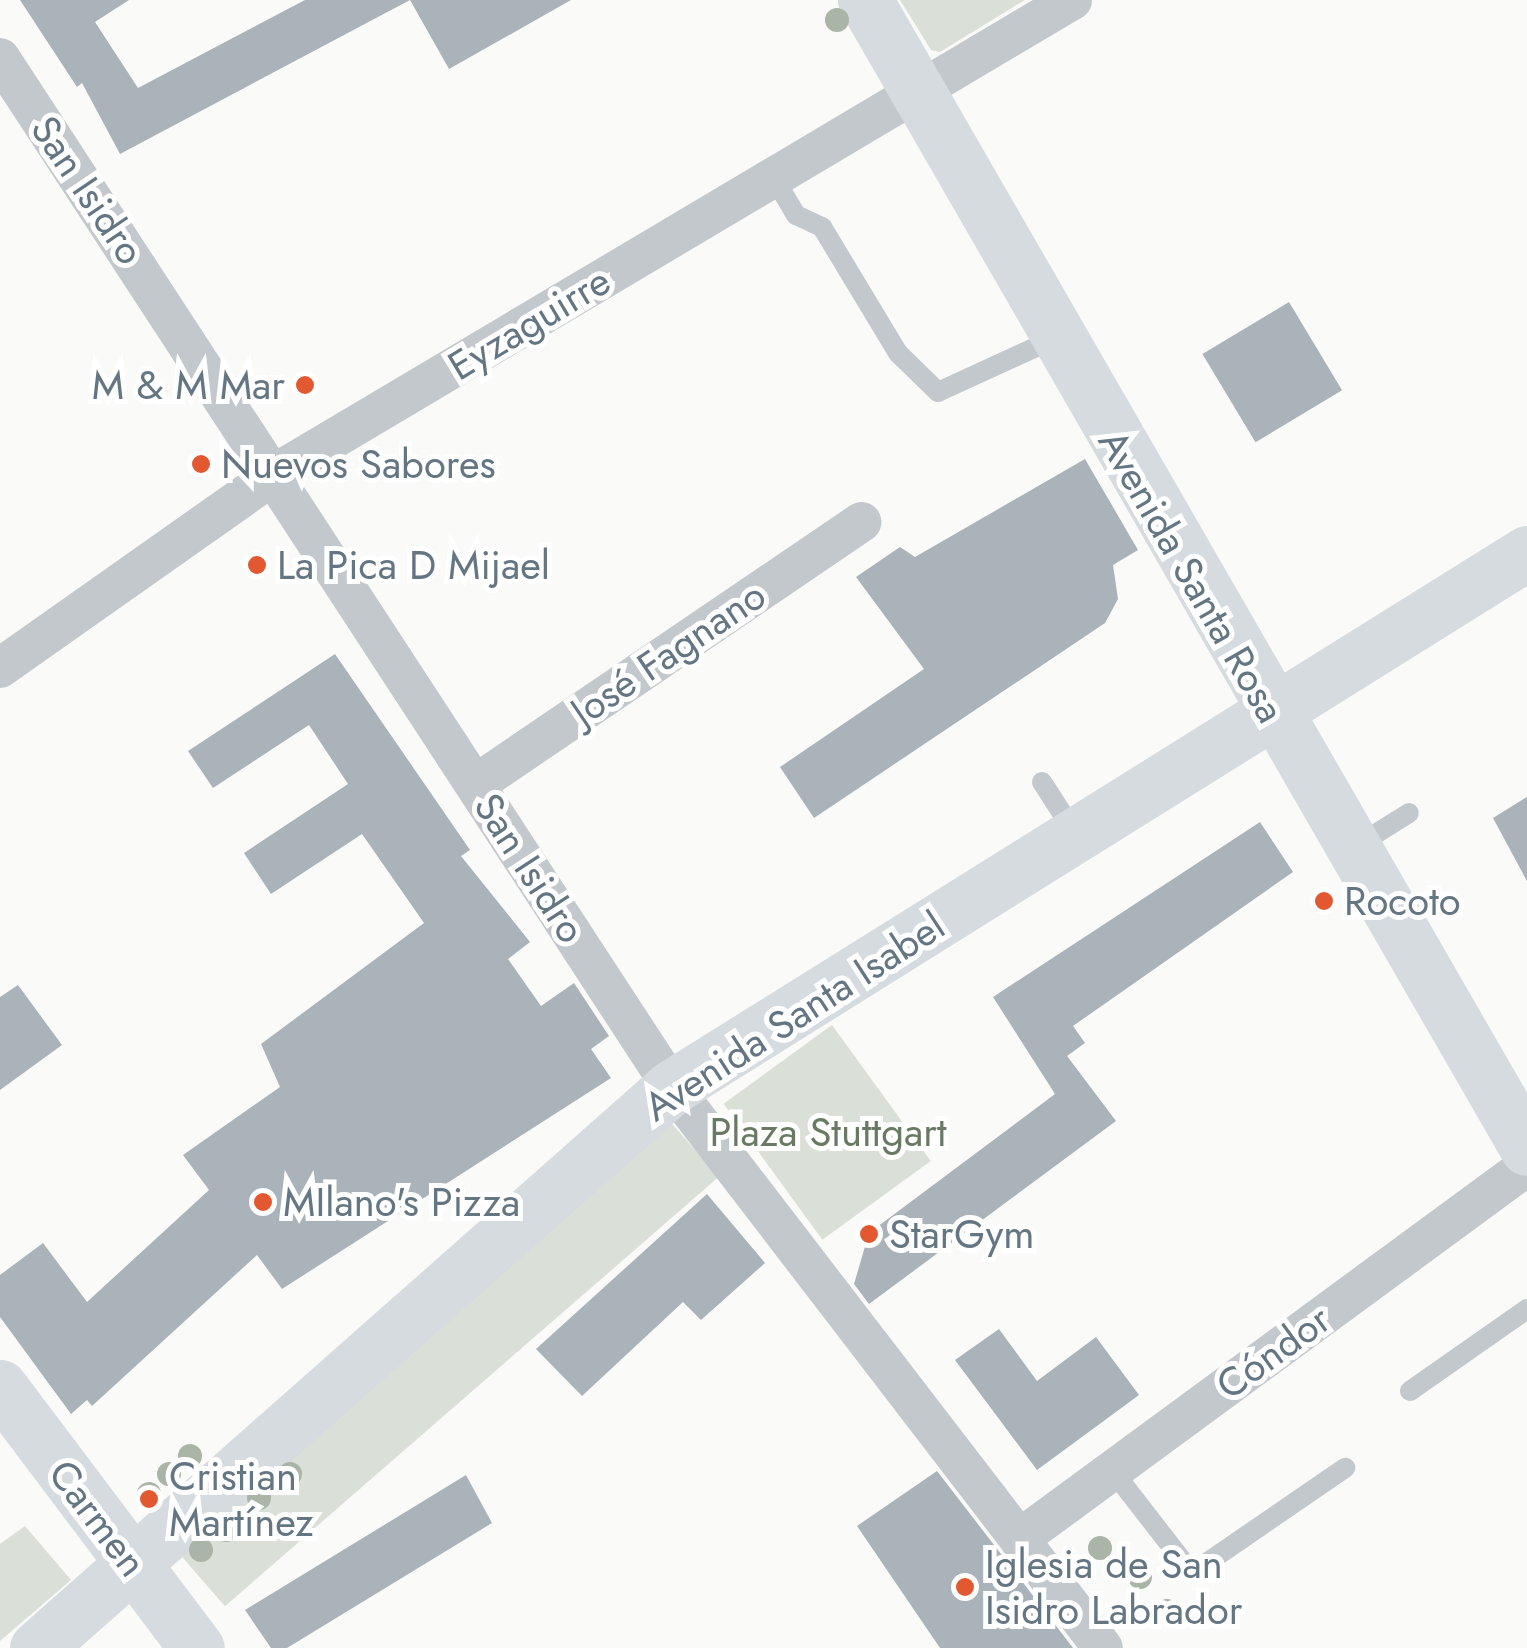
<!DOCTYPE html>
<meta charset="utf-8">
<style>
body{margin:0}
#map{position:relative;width:1527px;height:1648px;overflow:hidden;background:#fafaf8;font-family:Jost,sans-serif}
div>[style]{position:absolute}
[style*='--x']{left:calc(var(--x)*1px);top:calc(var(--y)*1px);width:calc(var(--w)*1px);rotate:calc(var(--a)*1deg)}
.green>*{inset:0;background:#dadfd7;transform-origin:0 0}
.building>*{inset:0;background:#aab3b9;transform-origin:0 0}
.service>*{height:20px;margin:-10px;padding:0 10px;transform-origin:10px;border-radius:10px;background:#c3c8cc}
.minor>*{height:40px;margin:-20px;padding:0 20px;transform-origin:20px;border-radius:20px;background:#c3c8cc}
.secondary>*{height:55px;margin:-27.5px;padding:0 27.5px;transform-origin:27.5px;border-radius:27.5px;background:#d6dbdf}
.trees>*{width:24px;height:24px;margin:-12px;border-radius:50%;background:#aab4a7}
.dots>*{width:28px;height:28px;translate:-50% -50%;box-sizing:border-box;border:5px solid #fff;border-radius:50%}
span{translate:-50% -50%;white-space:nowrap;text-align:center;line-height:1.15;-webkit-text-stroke:10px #fff;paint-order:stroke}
.street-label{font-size:40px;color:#657683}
.poi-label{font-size:40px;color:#657683}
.right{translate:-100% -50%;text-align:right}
.left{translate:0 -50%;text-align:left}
.park-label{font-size:40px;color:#687a64}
</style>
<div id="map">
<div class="green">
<div style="clip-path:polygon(900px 0,1025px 0,940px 52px,931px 50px)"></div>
<div style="left:832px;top:1025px;width:168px;height:134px;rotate:54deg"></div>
<div style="left:668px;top:1119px;width:77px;height:654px;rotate:49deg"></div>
<div style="clip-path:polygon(25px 1526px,71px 1580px,0 1641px,0 1544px)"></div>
</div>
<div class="building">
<div style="clip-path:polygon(20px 0,129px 0,95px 22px,138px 88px,305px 0,571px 0,449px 69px,410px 0,120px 154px,82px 83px,77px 87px)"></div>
<div style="left:1289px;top:302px;width:103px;height:101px;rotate:59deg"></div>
<div style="clip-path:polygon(1085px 459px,1138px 550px,1113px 565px,1118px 599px,1105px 623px,814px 818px,780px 767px,924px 669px,856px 577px,900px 547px,915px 557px)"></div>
<div style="clip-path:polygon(335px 654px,470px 850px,461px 856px,530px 942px,508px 959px,541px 1006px,574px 983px,609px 1036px,591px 1049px,611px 1078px,282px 1289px,257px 1255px,92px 1406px,87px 1400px,71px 1414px,0 1317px,0 1275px,43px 1243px,87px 1302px,209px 1190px,183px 1155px,280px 1087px,261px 1044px,424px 923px,362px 834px,271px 894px,244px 853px,348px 784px,309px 725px,213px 788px,188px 751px)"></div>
<div style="clip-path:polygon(1527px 797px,1527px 881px,1493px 818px)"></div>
<div style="clip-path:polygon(1260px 822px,1293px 872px,1073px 1026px,1085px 1043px,1067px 1056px,1116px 1121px,869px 1304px,854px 1284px,869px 1233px,1055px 1094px,993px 997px)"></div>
<div style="clip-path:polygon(18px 985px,62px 1045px,0 1090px,0 997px)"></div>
<div style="clip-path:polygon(707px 1194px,765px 1263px,701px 1320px,683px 1302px,582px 1396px,536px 1349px)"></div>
<div style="clip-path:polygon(999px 1329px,1037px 1381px,1096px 1337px,1139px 1395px,1037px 1470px,955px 1360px)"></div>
<div style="clip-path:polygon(937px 1471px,1001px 1554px,1073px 1648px,940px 1648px,857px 1526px)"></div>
<div style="clip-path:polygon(466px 1475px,492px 1523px,287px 1648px,271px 1648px,245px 1610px)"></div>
</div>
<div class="service">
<div style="--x:774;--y:178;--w:43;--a:59.3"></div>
<div style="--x:796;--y:215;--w:29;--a:25"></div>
<div style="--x:822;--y:227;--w:147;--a:58.9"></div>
<div style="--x:898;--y:353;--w:56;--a:44.3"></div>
<div style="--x:938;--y:392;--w:128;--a:-24.6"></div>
<div style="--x:1042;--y:782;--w:63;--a:57.3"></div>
<div style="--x:1358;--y:845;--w:60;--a:-32.1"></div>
<div style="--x:1410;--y:1391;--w:143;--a:-35"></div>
<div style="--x:1112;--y:1470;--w:130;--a:52.2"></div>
<div style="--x:1192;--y:1573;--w:186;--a:-34.5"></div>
</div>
<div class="minor">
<div style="--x:0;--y:58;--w:1229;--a:56.85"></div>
<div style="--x:672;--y:1087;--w:707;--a:52.47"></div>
<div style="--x:0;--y:668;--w:338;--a:-35.2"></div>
<div style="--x:276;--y:473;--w:926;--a:-30.72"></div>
<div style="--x:476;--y:784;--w:466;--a:-34.2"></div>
<div style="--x:1019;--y:1539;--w:630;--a:-36.29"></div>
</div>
<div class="secondary">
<div style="--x:865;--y:0;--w:1325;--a:60.03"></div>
<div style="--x:0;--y:1387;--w:327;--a:53"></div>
<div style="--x:37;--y:1648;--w:847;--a:-41.46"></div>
<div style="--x:672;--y:1087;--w:1008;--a:-31.99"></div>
</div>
<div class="trees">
<div style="left:837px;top:20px"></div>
<div style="left:190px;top:1456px"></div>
<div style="left:169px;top:1474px"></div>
<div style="left:290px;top:1474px"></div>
<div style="left:149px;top:1494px"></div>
<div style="left:259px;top:1498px"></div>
<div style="left:226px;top:1530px"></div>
<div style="left:1100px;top:1548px"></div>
<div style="left:201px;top:1550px"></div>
<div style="left:1140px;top:1577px"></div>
<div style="left:1167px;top:1611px"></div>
</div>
<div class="dots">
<div style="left:305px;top:385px;background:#e25830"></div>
<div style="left:201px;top:464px;background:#e25830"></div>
<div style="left:257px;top:565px;background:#e25830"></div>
<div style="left:1324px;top:901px;background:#e25830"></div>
<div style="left:263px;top:1202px;background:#e25830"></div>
<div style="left:869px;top:1234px;background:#e25830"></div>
<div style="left:149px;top:1499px;background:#e25830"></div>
<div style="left:965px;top:1587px;background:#e25830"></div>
</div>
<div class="street-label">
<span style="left:88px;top:190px;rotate:56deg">San Isidro</span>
<span style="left:529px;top:323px;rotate:-31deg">Eyzaguirre</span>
<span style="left:1192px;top:576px;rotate:60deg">Avenida Santa Rosa</span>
<span style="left:668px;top:653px;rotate:-34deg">José Fagnano</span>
<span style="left:530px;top:868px;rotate:57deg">San Isidro</span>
<span style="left:794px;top:1016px;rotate:-33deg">Avenida Santa Isabel</span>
<span style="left:1273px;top:1352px;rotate:-36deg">Cóndor</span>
<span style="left:98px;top:1518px;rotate:53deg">Carmen</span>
</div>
<div class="poi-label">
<span class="right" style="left:285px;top:385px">M &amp; M Mar</span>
<span class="left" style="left:221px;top:464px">Nuevos Sabores</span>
<span class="left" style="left:277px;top:565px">La Pica D Mijael</span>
<span class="left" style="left:1344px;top:901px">Rocoto</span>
<span class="left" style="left:283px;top:1202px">MIlano's Pizza</span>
<span class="left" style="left:889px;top:1234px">StarGym</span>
<span class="left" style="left:169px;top:1499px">Cristian<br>Martínez</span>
<span class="left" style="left:985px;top:1587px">Iglesia de San<br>Isidro Labrador</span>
</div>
<div class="park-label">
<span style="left:828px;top:1132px">Plaza Stuttgart</span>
</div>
</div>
